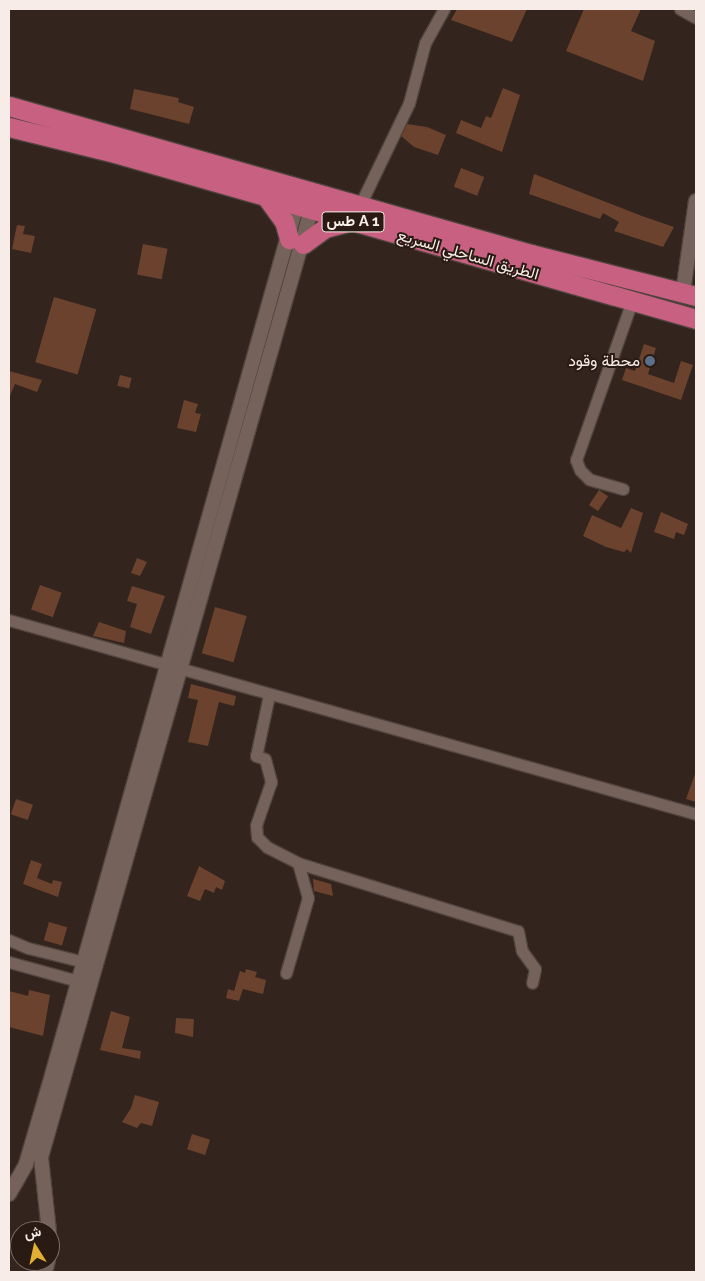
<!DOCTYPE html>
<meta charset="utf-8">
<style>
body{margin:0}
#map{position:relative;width:705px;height:1281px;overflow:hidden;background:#33241d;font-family:Raleway,Vazirmatn,sans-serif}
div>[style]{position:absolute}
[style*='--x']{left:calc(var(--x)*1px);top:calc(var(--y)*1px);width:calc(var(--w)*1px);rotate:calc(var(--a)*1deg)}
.building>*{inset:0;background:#6b422d;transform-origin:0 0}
.roads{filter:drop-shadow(1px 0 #4f433d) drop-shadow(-1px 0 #4f433d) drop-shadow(0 1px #4f433d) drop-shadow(0 -1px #4f433d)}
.minor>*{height:11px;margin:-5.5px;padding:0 5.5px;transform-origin:5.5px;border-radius:5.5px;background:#75635b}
.tertiary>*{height:14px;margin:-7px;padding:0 7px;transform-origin:7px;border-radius:7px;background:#75635b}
.trunk>*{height:19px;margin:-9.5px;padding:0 9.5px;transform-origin:9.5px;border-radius:9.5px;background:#c86082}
.dots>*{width:14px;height:14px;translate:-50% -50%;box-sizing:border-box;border:2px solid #291b14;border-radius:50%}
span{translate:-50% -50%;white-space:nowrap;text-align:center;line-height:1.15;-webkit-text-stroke:4px #291b14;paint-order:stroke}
.shield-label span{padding:1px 4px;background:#291b14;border:1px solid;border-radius:4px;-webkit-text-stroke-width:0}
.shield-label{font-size:15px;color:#f7ece7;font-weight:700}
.street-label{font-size:16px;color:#f7ece7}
.poi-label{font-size:16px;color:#f7ece7}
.right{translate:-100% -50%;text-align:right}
.frame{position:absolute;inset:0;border:10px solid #f7ece7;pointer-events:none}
.north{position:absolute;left:10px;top:1221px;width:50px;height:50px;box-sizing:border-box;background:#291b14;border:1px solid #7b6f68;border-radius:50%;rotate:350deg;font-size:14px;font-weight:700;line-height:20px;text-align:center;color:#f7ece7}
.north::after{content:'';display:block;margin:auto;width:18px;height:22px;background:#e2af34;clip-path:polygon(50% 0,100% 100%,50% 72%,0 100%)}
</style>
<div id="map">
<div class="building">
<div style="clip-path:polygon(457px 9px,527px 9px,512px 42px,451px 20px)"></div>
<div style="clip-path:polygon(584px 9px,641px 9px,631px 31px,655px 41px,643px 81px,566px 51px)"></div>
<div style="clip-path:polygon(503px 88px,520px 95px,502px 152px,456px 133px,461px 120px,481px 128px,486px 116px,491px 118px)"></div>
<div style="clip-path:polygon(134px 89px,179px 98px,178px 102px,194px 107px,189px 124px,130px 109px)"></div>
<div style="clip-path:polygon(407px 124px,427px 127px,446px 135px,438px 155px,414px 147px,401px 136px)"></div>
<div style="left:461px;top:168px;width:25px;height:20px;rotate:21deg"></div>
<div style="clip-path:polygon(534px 174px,642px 216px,674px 227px,663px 247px,614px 231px,619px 222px,603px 213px,600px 219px,529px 194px)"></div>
<div style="clip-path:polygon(17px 225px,25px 226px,23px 234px,35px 236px,31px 253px,12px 249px)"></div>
<div style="left:143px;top:244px;width:25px;height:31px;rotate:11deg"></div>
<div style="left:54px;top:297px;width:44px;height:68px;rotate:16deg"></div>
<div style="clip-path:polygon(644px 344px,656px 348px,648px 374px,674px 383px,681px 361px,693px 365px,681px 400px,622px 380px,626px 368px,635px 371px)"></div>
<div style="clip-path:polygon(9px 371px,42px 380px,37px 392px,15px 384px,9px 398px)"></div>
<div style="left:120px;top:375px;width:12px;height:11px;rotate:14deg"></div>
<div style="clip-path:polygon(184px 400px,198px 404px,195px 413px,201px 414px,196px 432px,177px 428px)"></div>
<div style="left:599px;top:490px;width:11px;height:18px;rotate:34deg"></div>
<div style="clip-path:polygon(631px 508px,643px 513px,631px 553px,627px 549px,624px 552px,606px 547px,583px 536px,592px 515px,621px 528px)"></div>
<div style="clip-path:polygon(661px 512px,688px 524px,684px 535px,676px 532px,674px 539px,654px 532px)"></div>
<div style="clip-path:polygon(137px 558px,147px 562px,140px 576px,131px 573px)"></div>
<div style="left:40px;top:585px;width:23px;height:26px;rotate:20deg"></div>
<div style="clip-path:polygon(132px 586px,165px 596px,151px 634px,130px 627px,137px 604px,127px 601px)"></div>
<div style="left:215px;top:607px;width:33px;height:48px;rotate:16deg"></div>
<div style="clip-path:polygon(99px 622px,126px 631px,124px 643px,93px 636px)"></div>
<div style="clip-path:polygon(191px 684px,236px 696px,234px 706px,219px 702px,208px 746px,188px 742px,198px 700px,188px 698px)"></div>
<div style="clip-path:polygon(695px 774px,696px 775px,696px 802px,686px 799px)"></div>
<div style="left:16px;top:799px;width:18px;height:16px;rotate:19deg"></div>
<div style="clip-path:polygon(31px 860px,42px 864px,37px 878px,52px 884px,53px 880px,62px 882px,58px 897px,23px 884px)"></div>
<div style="clip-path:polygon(199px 866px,225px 881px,222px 890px,216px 887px,214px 893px,205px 889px,200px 901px,187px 896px)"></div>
<div style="clip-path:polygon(313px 879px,331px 884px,333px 896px,314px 891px)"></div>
<div style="left:49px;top:922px;width:19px;height:19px;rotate:16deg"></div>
<div style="clip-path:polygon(246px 969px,257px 972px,255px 977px,266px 980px,263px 994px,243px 989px,239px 1001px,226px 998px,228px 989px,234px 991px,240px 971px,245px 973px)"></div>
<div style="clip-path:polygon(29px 990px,50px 995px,43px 1036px,9px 1027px,9px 991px,28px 996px)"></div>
<div style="clip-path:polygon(111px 1011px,130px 1017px,122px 1048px,141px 1051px,140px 1059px,100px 1050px)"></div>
<div style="clip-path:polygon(176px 1018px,194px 1019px,193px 1037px,175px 1033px)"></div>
<div style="clip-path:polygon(135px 1095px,159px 1102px,152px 1126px,141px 1123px,137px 1128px,122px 1122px,131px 1108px)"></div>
<div style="left:192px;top:1134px;width:19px;height:16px;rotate:18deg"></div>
</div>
<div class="roads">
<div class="minor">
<div style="--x:680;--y:9;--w:18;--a:29"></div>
<div style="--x:360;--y:205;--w:113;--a:-64.3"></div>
<div style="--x:409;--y:103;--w:62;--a:-75.1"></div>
<div style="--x:425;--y:43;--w:39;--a:-61"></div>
<div style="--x:623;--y:489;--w:35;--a:-164"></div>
<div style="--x:589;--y:479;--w:13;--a:-135"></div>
<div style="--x:580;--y:470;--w:11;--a:-112"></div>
<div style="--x:576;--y:460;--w:169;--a:-70.6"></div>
<div style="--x:9;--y:620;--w:714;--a:15.77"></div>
<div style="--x:269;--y:695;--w:62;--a:102"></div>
<div style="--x:256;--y:756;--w:9;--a:18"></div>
<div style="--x:265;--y:759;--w:24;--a:75"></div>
<div style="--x:271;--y:782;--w:46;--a:109.2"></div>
<div style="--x:256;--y:825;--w:12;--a:85"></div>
<div style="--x:257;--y:837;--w:14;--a:45"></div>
<div style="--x:267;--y:847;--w:35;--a:27"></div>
<div style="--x:298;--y:863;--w:230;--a:17.2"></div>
<div style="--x:518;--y:931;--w:20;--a:79"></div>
<div style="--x:522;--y:951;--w:22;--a:54"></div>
<div style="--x:535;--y:969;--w:14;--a:102"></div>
<div style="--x:9;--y:940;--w:21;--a:23"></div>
<div style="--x:28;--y:948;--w:66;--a:14"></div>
<div style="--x:9;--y:962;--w:72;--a:15.4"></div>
<div style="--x:286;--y:973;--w:78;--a:-73.7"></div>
<div style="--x:308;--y:898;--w:36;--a:-106"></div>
</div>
<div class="tertiary">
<div style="--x:683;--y:292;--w:92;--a:-81.9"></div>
<div style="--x:9;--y:1194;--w:34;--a:-60"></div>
<div style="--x:26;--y:1164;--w:93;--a:-73.7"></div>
<div style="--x:52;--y:1075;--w:912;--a:-74.29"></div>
<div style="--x:49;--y:1231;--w:74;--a:-96.2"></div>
<div style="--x:41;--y:1157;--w:995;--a:-74.08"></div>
<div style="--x:45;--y:1272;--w:11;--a:-75"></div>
</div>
<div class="trunk">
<div style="--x:9;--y:106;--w:543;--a:15.83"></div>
<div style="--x:531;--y:254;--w:170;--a:14.3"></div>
<div style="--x:9;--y:127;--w:109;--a:13.8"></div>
<div style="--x:115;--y:153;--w:604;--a:15.95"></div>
<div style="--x:267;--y:198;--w:29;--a:54"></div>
<div style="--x:284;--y:221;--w:19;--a:74"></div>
<div style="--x:303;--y:244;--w:27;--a:-36"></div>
<div style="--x:325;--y:228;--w:24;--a:-15"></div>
</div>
</div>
<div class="dots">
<div style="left:650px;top:361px;background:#5c6f8a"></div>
</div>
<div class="shield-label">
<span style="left:353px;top:222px">طس A 1</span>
</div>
<div class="street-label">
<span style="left:468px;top:255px;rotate:16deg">الطريق الساحلي السريع</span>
</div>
<div class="poi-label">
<span class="right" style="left:640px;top:361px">محطة وقود</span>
</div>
<div class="frame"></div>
<div class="north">ش</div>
</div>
